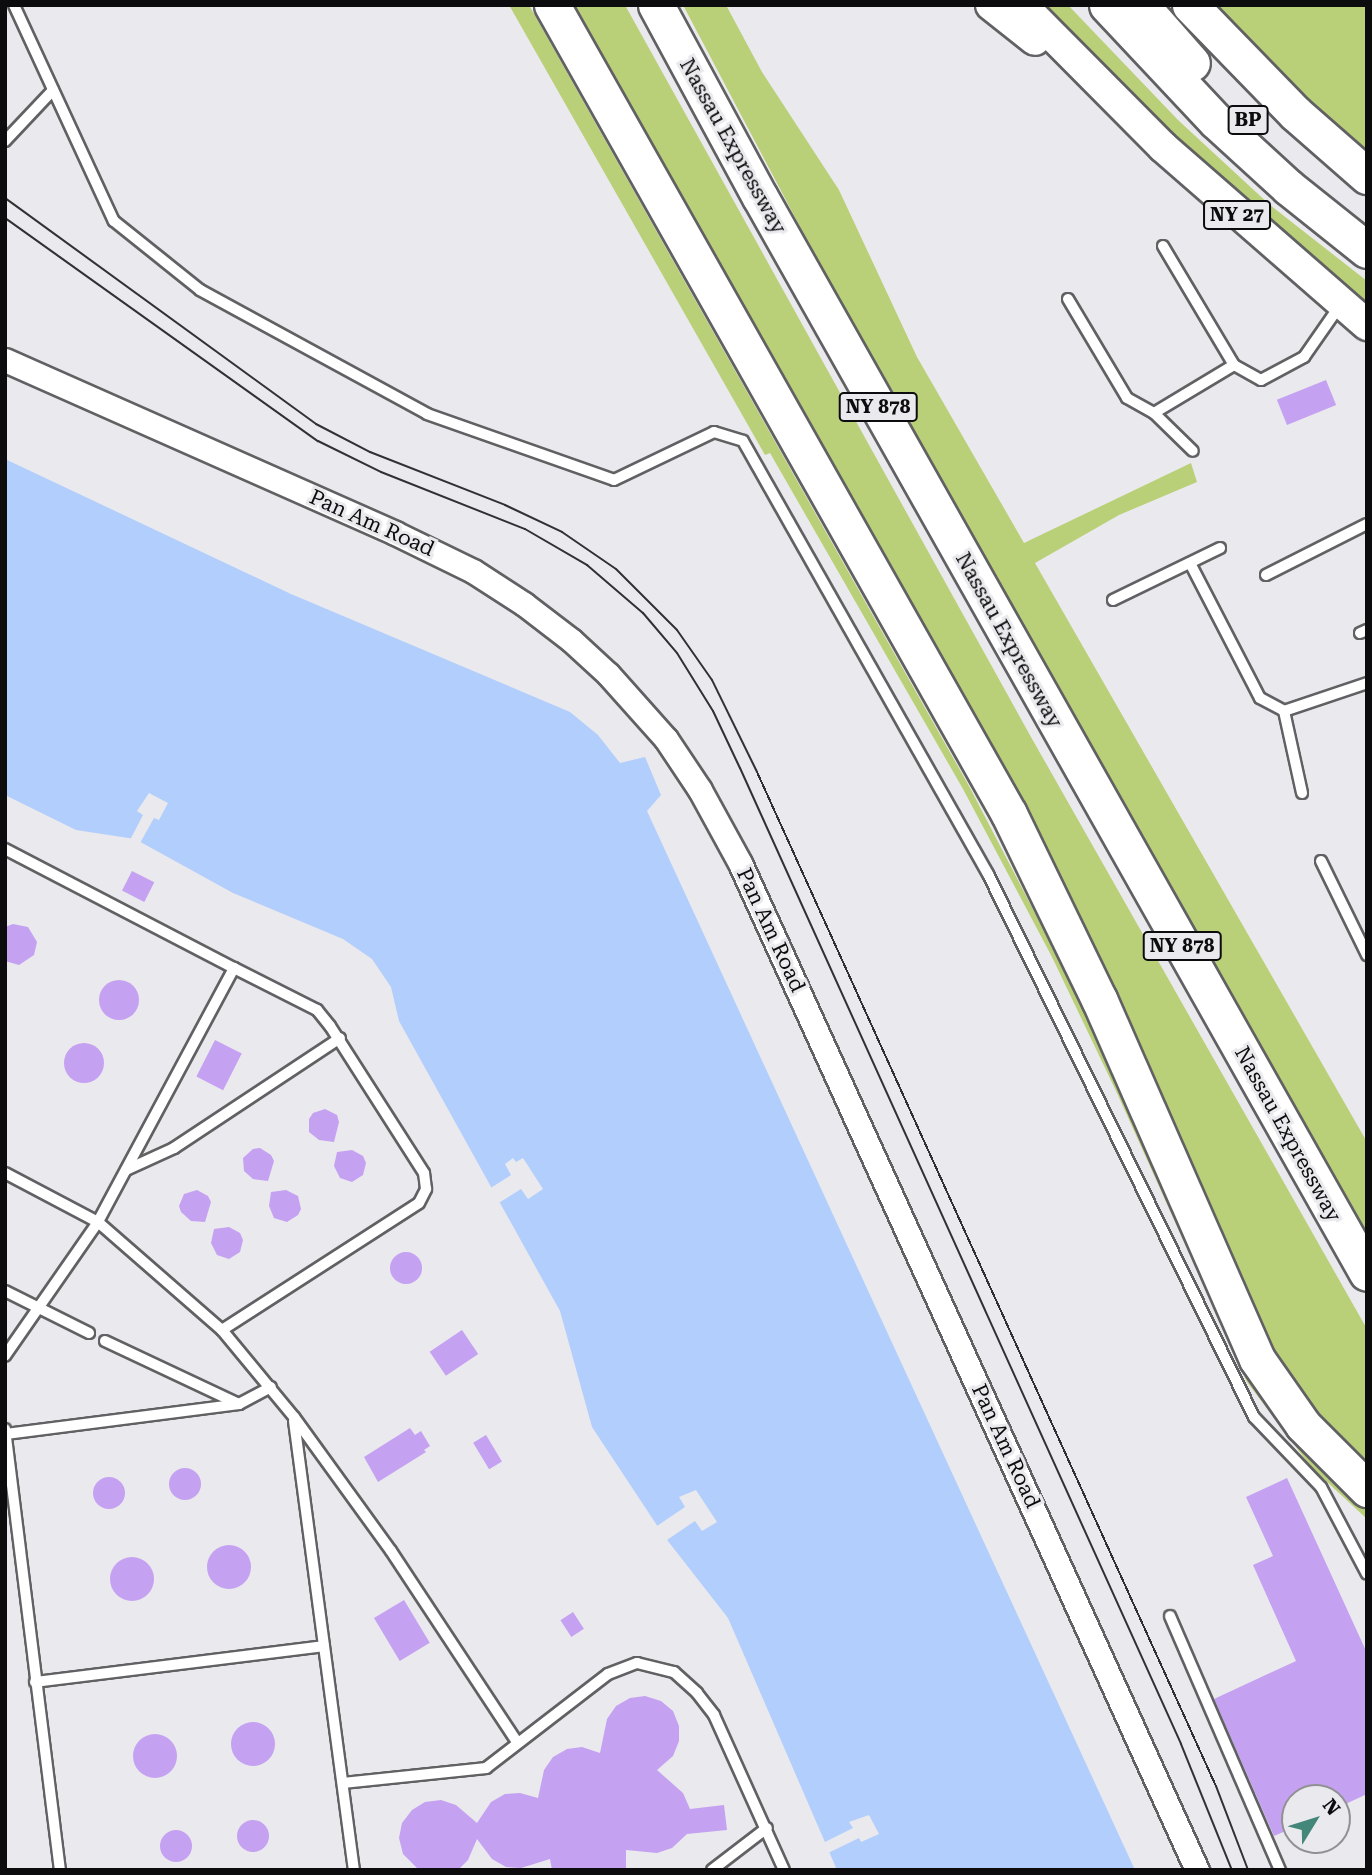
<!DOCTYPE html>
<style>
body{margin:0}
#map{position:relative;width:1372px;height:1875px;overflow:hidden;background:#eae9ed;font-family:"Roboto Serif",serif}
div>[style]{position:absolute}
[style*='--x']{left:calc(var(--x)*1px);top:calc(var(--y)*1px);width:calc(var(--w)*1px);rotate:calc(var(--a)*1deg)}
.green>*{inset:0;background:#bad078}
.water>*{inset:0;background:#b1cefc}
.pier>*{inset:0;background:#eae9ed}
.building>*{inset:0;background:#c5a1f2;transform-origin:0 0}
.round{border-radius:50%}
.roads{filter:drop-shadow(2px 0 #616164) drop-shadow(-2px 0 #616164) drop-shadow(0 2px #616164) drop-shadow(0 -2px #616164)}
.service>*{height:10px;margin:-5px;padding:0 5px;transform-origin:5px;border-radius:5px;background:#fff}
.tertiary>*{height:23px;margin:-11.5px;padding:0 11.5px;transform-origin:11.5px;border-radius:11.5px;background:#fff}
.primary>*{height:30px;margin:-15px;padding:0 15px;transform-origin:15px;border-radius:15px;background:#fff}
.motorway>*{height:35px;margin:-17.5px;padding:0 17.5px;transform-origin:17.5px;border-radius:17.5px;background:#fff}
.tram>*{height:2px;margin:-1px;padding:0 1px;transform-origin:1px;border-radius:1px;background:#313033}
span{translate:-50% -50%;white-space:nowrap;text-align:center;line-height:1.15;-webkit-text-stroke:6px #eae9ed;paint-order:stroke}
.shield-label span{padding:2px 5px;background:#eae9ed;border:2px solid;border-radius:5px;-webkit-text-stroke-width:0}
.shield-label{font-size:19px;color:#0c0c0e;font-weight:700}
.street-label{font-size:21px;color:#0c0c0e}
.frame{position:absolute;inset:0;border:7px solid #0c0c0e;pointer-events:none}
.north{position:absolute;left:1281px;top:1784px;width:70px;height:70px;box-sizing:border-box;background:#eae9ed;border:2px solid #919194;border-radius:50%;rotate:52deg;font-size:19px;font-weight:700;line-height:28px;text-align:center;color:#0c0c0e}
.north::after{content:'';display:block;margin:auto;width:24px;height:32px;background:#43877b;clip-path:polygon(50% 0,100% 100%,50% 72%,0 100%)}
</style>
<div id="map">
<div class="green">
<div style="clip-path:polygon(509px 5px,529px 5px,969px 786px,1322px 1465px,1367px 1506px,1367px 1519px,1311px 1467px,1247px 1382px,1117px 1093px,1052px 957px,963px 789px,770px 453px,765px 455px)"></div>
<div style="clip-path:polygon(563px 5px,625px 5px,1031px 737px,1367px 1329px,1367px 1482px,1284px 1394px,1160px 1122px)"></div>
<div style="clip-path:polygon(683px 5px,726px 5px,762px 72px,839px 190px,917px 357px,1024px 543px,1191px 463px,1197px 482px,1119px 515px,1035px 563px,1367px 1142px,1367px 1239px,826px 276px)"></div>
<div style="clip-path:polygon(1038px 5px,1068px 5px,1178px 120px,1270px 205px,1367px 281px,1367px 306px,1164px 134px)"></div>
<div style="clip-path:polygon(1214px 5px,1367px 5px,1367px 156px,1293px 91px)"></div>
</div>
<div class="water">
<div style="clip-path:polygon(5px 459px,291px 594px,570px 712px,598px 735px,620px 763px,645px 757px,661px 795px,647px 811px,1135px 1870px,837px 1870px,728px 1618px,664px 1536px,592px 1427px,560px 1311px,399px 1021px,391px 987px,372px 959px,343px 939px,233px 893px,135px 839px,76px 830px,5px 795px)"></div>
</div>
<div class="pier">
<div style="clip-path:polygon(149px 793px,168px 803px,159px 820px,154px 818px,139px 845px,129px 842px,143px 815px,137px 811px)"></div>
<div style="clip-path:polygon(513px 1158px,516px 1162px,523px 1158px,543px 1189px,528px 1199px,521px 1189px,497px 1204px,489px 1189px,511px 1175px,505px 1164px)"></div>
<div style="clip-path:polygon(696px 1490px,717px 1522px,702px 1531px,695px 1521px,664px 1542px,654px 1528px,685px 1507px,679px 1497px)"></div>
<div style="clip-path:polygon(869px 1815px,879px 1834px,861px 1842px,859px 1838px,826px 1854px,821px 1844px,853px 1828px,849px 1822px)"></div>
</div>
<div class="building">
<div style="left:1326px;top:380px;width:27px;height:53px;rotate:68deg"></div>
<div style="left:132px;top:871px;width:25px;height:22px;rotate:27deg"></div>
<div style="clip-path:polygon(13px 924px,28px 927px,37px 942px,34px 955px,19px 965px,5px 961px,5px 927px)"></div>
<div class="round" style="left:99px;top:980px;width:40px;height:40px"></div>
<div style="left:215px;top:1040px;width:30px;height:41px;rotate:27deg"></div>
<div class="round" style="left:64px;top:1043px;width:40px;height:40px"></div>
<div style="clip-path:polygon(325px 1109px,337px 1115px,339px 1122px,334px 1142px,319px 1140px,309px 1132px,309px 1119px,313px 1113px)"></div>
<div style="clip-path:polygon(260px 1148px,271px 1155px,274px 1161px,268px 1181px,253px 1179px,244px 1171px,243px 1158px,253px 1149px)"></div>
<div style="clip-path:polygon(352px 1150px,363px 1156px,366px 1163px,363px 1175px,352px 1182px,340px 1178px,334px 1166px,337px 1152px)"></div>
<div style="clip-path:polygon(197px 1190px,208px 1196px,211px 1202px,205px 1222px,191px 1221px,181px 1212px,179px 1206px,184px 1194px)"></div>
<div style="clip-path:polygon(286px 1190px,298px 1196px,301px 1209px,298px 1215px,287px 1222px,274px 1218px,269px 1206px,271px 1192px)"></div>
<div style="clip-path:polygon(229px 1227px,240px 1233px,243px 1240px,240px 1252px,229px 1259px,217px 1255px,211px 1243px,214px 1229px)"></div>
<div class="round" style="left:390px;top:1252px;width:32px;height:32px"></div>
<div style="left:462px;top:1330px;width:29px;height:39px;rotate:56deg"></div>
<div style="clip-path:polygon(410px 1428px,415px 1435px,421px 1431px,430px 1446px,424px 1450px,426px 1452px,378px 1482px,364px 1457px)"></div>
<div style="left:486px;top:1435px;width:31px;height:15px;rotate:59deg"></div>
<div class="round" style="left:169px;top:1468px;width:32px;height:32px"></div>
<div class="round" style="left:93px;top:1477px;width:32px;height:32px"></div>
<div style="clip-path:polygon(1287px 1478px,1367px 1653px,1367px 1794px,1337px 1808px,1337px 1798px,1295px 1798px,1295px 1827px,1274px 1836px,1214px 1699px,1296px 1661px,1253px 1565px,1273px 1556px,1246px 1497px)"></div>
<div class="round" style="left:207px;top:1545px;width:44px;height:44px"></div>
<div class="round" style="left:110px;top:1557px;width:44px;height:44px"></div>
<div style="left:404px;top:1600px;width:50px;height:35px;rotate:59deg"></div>
<div style="left:573px;top:1612px;width:20px;height:15px;rotate:57deg"></div>
<div style="clip-path:polygon(645px 1696px,661px 1701px,673px 1711px,679px 1726px,679px 1741px,673px 1756px,657px 1770px,683px 1793px,690px 1809px,724px 1805px,727px 1830px,687px 1834px,672px 1848px,657px 1853px,626px 1850px,626px 1870px,552px 1870px,550px 1859px,521px 1868px,506px 1867px,492px 1859px,477px 1839px,468px 1860px,458px 1870px,419px 1870px,403px 1854px,399px 1838px,402px 1823px,412px 1810px,425px 1802px,441px 1800px,456px 1805px,477px 1823px,491px 1802px,505px 1794px,520px 1793px,538px 1798px,544px 1770px,553px 1757px,567px 1749px,582px 1747px,600px 1753px,607px 1719px,616px 1706px,630px 1698px)"></div>
<div class="round" style="left:231px;top:1722px;width:44px;height:44px"></div>
<div class="round" style="left:133px;top:1734px;width:44px;height:44px"></div>
<div class="round" style="left:237px;top:1820px;width:32px;height:32px"></div>
<div class="round" style="left:160px;top:1830px;width:32px;height:32px"></div>
</div>
<div class="roads">
<div class="service">
<div style="--x:14;--y:5;--w:238;--a:65.2"></div>
<div style="--x:114;--y:221;--w:110;--a:38.7"></div>
<div style="--x:200;--y:290;--w:259;--a:28.6"></div>
<div style="--x:427;--y:414;--w:198;--a:19.4"></div>
<div style="--x:614;--y:480;--w:111;--a:-25.6"></div>
<div style="--x:714;--y:432;--w:30;--a:17"></div>
<div style="--x:743;--y:441;--w:498;--a:60.5"></div>
<div style="--x:988;--y:874;--w:605;--a:63.9"></div>
<div style="--x:1254;--y:1417;--w:97;--a:46.3"></div>
<div style="--x:1321;--y:1487;--w:98;--a:62.1"></div>
<div style="--x:5;--y:141;--w:70;--a:-46.7"></div>
<div style="--x:1163;--y:246;--w:139;--a:59.2"></div>
<div style="--x:1234;--y:365;--w:31;--a:29"></div>
<div style="--x:1261;--y:380;--w:49;--a:-28.1"></div>
<div style="--x:1304;--y:357;--w:65;--a:-55.1"></div>
<div style="--x:1068;--y:299;--w:115;--a:59.2"></div>
<div style="--x:1127;--y:398;--w:31;--a:29"></div>
<div style="--x:1154;--y:413;--w:54;--a:44.3"></div>
<div style="--x:1154;--y:413;--w:93;--a:-31"></div>
<div style="--x:1190;--y:563;--w:152;--a:62.6"></div>
<div style="--x:1260;--y:698;--w:27;--a:28"></div>
<div style="--x:1284;--y:711;--w:84;--a:77.6"></div>
<div style="--x:1266;--y:575;--w:113;--a:-26.8"></div>
<div style="--x:1113;--y:600;--w:119;--a:-25.9"></div>
<div style="--x:1360;--y:633;--w:8;--a:-23"></div>
<div style="--x:1284;--y:711;--w:88;--a:-18.6"></div>
<div style="--x:5;--y:849;--w:258;--a:27.5"></div>
<div style="--x:234;--y:968;--w:288;--a:118.2"></div>
<div style="--x:98;--y:1222;--w:163;--a:124.8"></div>
<div style="--x:1321;--y:861;--w:105;--a:63.9"></div>
<div style="--x:126;--y:1170;--w:53;--a:-24.6"></div>
<div style="--x:174;--y:1148;--w:199;--a:-33.5"></div>
<div style="--x:5;--y:1173;--w:105;--a:27.8"></div>
<div style="--x:98;--y:1222;--w:164;--a:41.1"></div>
<div style="--x:222;--y:1330;--w:234;--a:-32.8"></div>
<div style="--x:419;--y:1203;--w:16;--a:-63"></div>
<div style="--x:426;--y:1189;--w:16;--a:-97"></div>
<div style="--x:424;--y:1173;--w:174;--a:-122.6"></div>
<div style="--x:330;--y:1026;--w:21;--a:-129"></div>
<div style="--x:317;--y:1010;--w:93;--a:-153.2"></div>
<div style="--x:5;--y:1291;--w:94;--a:26.6"></div>
<div style="--x:222;--y:1330;--w:113;--a:50.4"></div>
<div style="--x:294;--y:1417;--w:165;--a:54.1"></div>
<div style="--x:391;--y:1551;--w:229;--a:56.6"></div>
<div style="--x:105;--y:1341;--w:148;--a:25.2"></div>
<div style="--x:294;--y:1421;--w:453;--a:82.4"></div>
<div style="--x:5;--y:1429;--w:444;--a:82.9"></div>
<div style="--x:6;--y:1434;--w:235;--a:-7.3"></div>
<div style="--x:239;--y:1404;--w:36;--a:-28"></div>
<div style="--x:1170;--y:1616;--w:277;--a:66.6"></div>
<div style="--x:35;--y:1682;--w:291;--a:-7.1"></div>
<div style="--x:343;--y:1783;--w:144;--a:-6"></div>
<div style="--x:486;--y:1768;--w:154;--a:-37.6"></div>
<div style="--x:608;--y:1674;--w:31;--a:-21"></div>
<div style="--x:637;--y:1663;--w:38;--a:14"></div>
<div style="--x:674;--y:1672;--w:31;--a:42"></div>
<div style="--x:697;--y:1693;--w:28;--a:52"></div>
<div style="--x:714;--y:1715;--w:170;--a:65.7"></div>
<div style="--x:712;--y:1870;--w:69;--a:-37.4"></div>
</div>
<div class="tertiary">
<div style="--x:5;--y:360;--w:427;--a:23.9"></div>
<div style="--x:395;--y:533;--w:87;--a:26"></div>
<div style="--x:473;--y:571;--w:61;--a:32.9"></div>
<div style="--x:524;--y:604;--w:59;--a:37.5"></div>
<div style="--x:571;--y:640;--w:50;--a:42.6"></div>
<div style="--x:608;--y:674;--w:87;--a:48.3"></div>
<div style="--x:666;--y:739;--w:61;--a:56.3"></div>
<div style="--x:700;--y:790;--w:83;--a:61.3"></div>
<div style="--x:740;--y:863;--w:1106;--a:65.59"></div>
</div>
<div class="primary">
<div style="--x:991;--y:5;--w:56;--a:38.5"></div>
<div style="--x:1022;--y:5;--w:200;--a:45.2"></div>
<div style="--x:1163;--y:147;--w:271;--a:41.1"></div>
</div>
<div class="motorway">
<div style="--x:552;--y:5;--w:929;--a:60.54"></div>
<div style="--x:1009;--y:814;--w:206;--a:64.1"></div>
<div style="--x:1099;--y:999;--w:393;--a:66.3"></div>
<div style="--x:1257;--y:1359;--w:80;--a:55.1"></div>
<div style="--x:1303;--y:1425;--w:91;--a:45"></div>
<div style="--x:656;--y:5;--w:218;--a:61.6"></div>
<div style="--x:760;--y:197;--w:1235;--a:60.57"></div>
<div style="--x:1107;--y:5;--w:159;--a:46.8"></div>
<div style="--x:1216;--y:121;--w:98;--a:42.5"></div>
<div style="--x:1288;--y:187;--w:101;--a:38.6"></div>
<div style="--x:1141;--y:5;--w:77;--a:48.7"></div>
<div style="--x:1190;--y:5;--w:151;--a:45.8"></div>
<div style="--x:1295;--y:113;--w:96;--a:41.2"></div>
</div>
</div>
<div class="tram">
<div style="--x:5;--y:198;--w:384;--a:36"></div>
<div style="--x:316;--y:424;--w:61;--a:27.4"></div>
<div style="--x:370;--y:452;--w:145;--a:21.4"></div>
<div style="--x:505;--y:505;--w:63;--a:25.3"></div>
<div style="--x:562;--y:532;--w:65;--a:34.4"></div>
<div style="--x:616;--y:569;--w:86;--a:45"></div>
<div style="--x:677;--y:630;--w:61;--a:55"></div>
<div style="--x:712;--y:680;--w:102;--a:63.9"></div>
<div style="--x:757;--y:772;--w:1113;--a:65.65"></div>
<div style="--x:1216;--y:1786;--w:90;--a:69.1"></div>
<div style="--x:5;--y:218;--w:384;--a:35.5"></div>
<div style="--x:318;--y:441;--w:70;--a:26.2"></div>
<div style="--x:381;--y:472;--w:155;--a:21.6"></div>
<div style="--x:525;--y:529;--w:72;--a:30.1"></div>
<div style="--x:587;--y:565;--w:74;--a:40.6"></div>
<div style="--x:643;--y:613;--w:52;--a:49.6"></div>
<div style="--x:677;--y:653;--w:68;--a:58.2"></div>
<div style="--x:713;--y:711;--w:63;--a:64.7"></div>
<div style="--x:740;--y:768;--w:1071;--a:65.68"></div>
<div style="--x:1181;--y:1744;--w:136;--a:68"></div>
</div>
<div class="shield-label">
<span style="left:1248px;top:120px">BP</span>
<span style="left:1237px;top:215px">NY 27</span>
<span style="left:878px;top:407px">NY 878</span>
<span style="left:1182px;top:946px">NY 878</span>
</div>
<div class="street-label">
<span style="left:733px;top:146px;rotate:61deg">Nassau Expressway</span>
<span style="left:372px;top:523px;rotate:24deg">Pan Am Road</span>
<span style="left:1009px;top:640px;rotate:61deg">Nassau Expressway</span>
<span style="left:771px;top:930px;rotate:65deg">Pan Am Road</span>
<span style="left:1288px;top:1134px;rotate:61deg">Nassau Expressway</span>
<span style="left:1006px;top:1446px;rotate:65deg">Pan Am Road</span>
</div>
<div class="frame"></div>
<div class="north">N</div>
</div>
